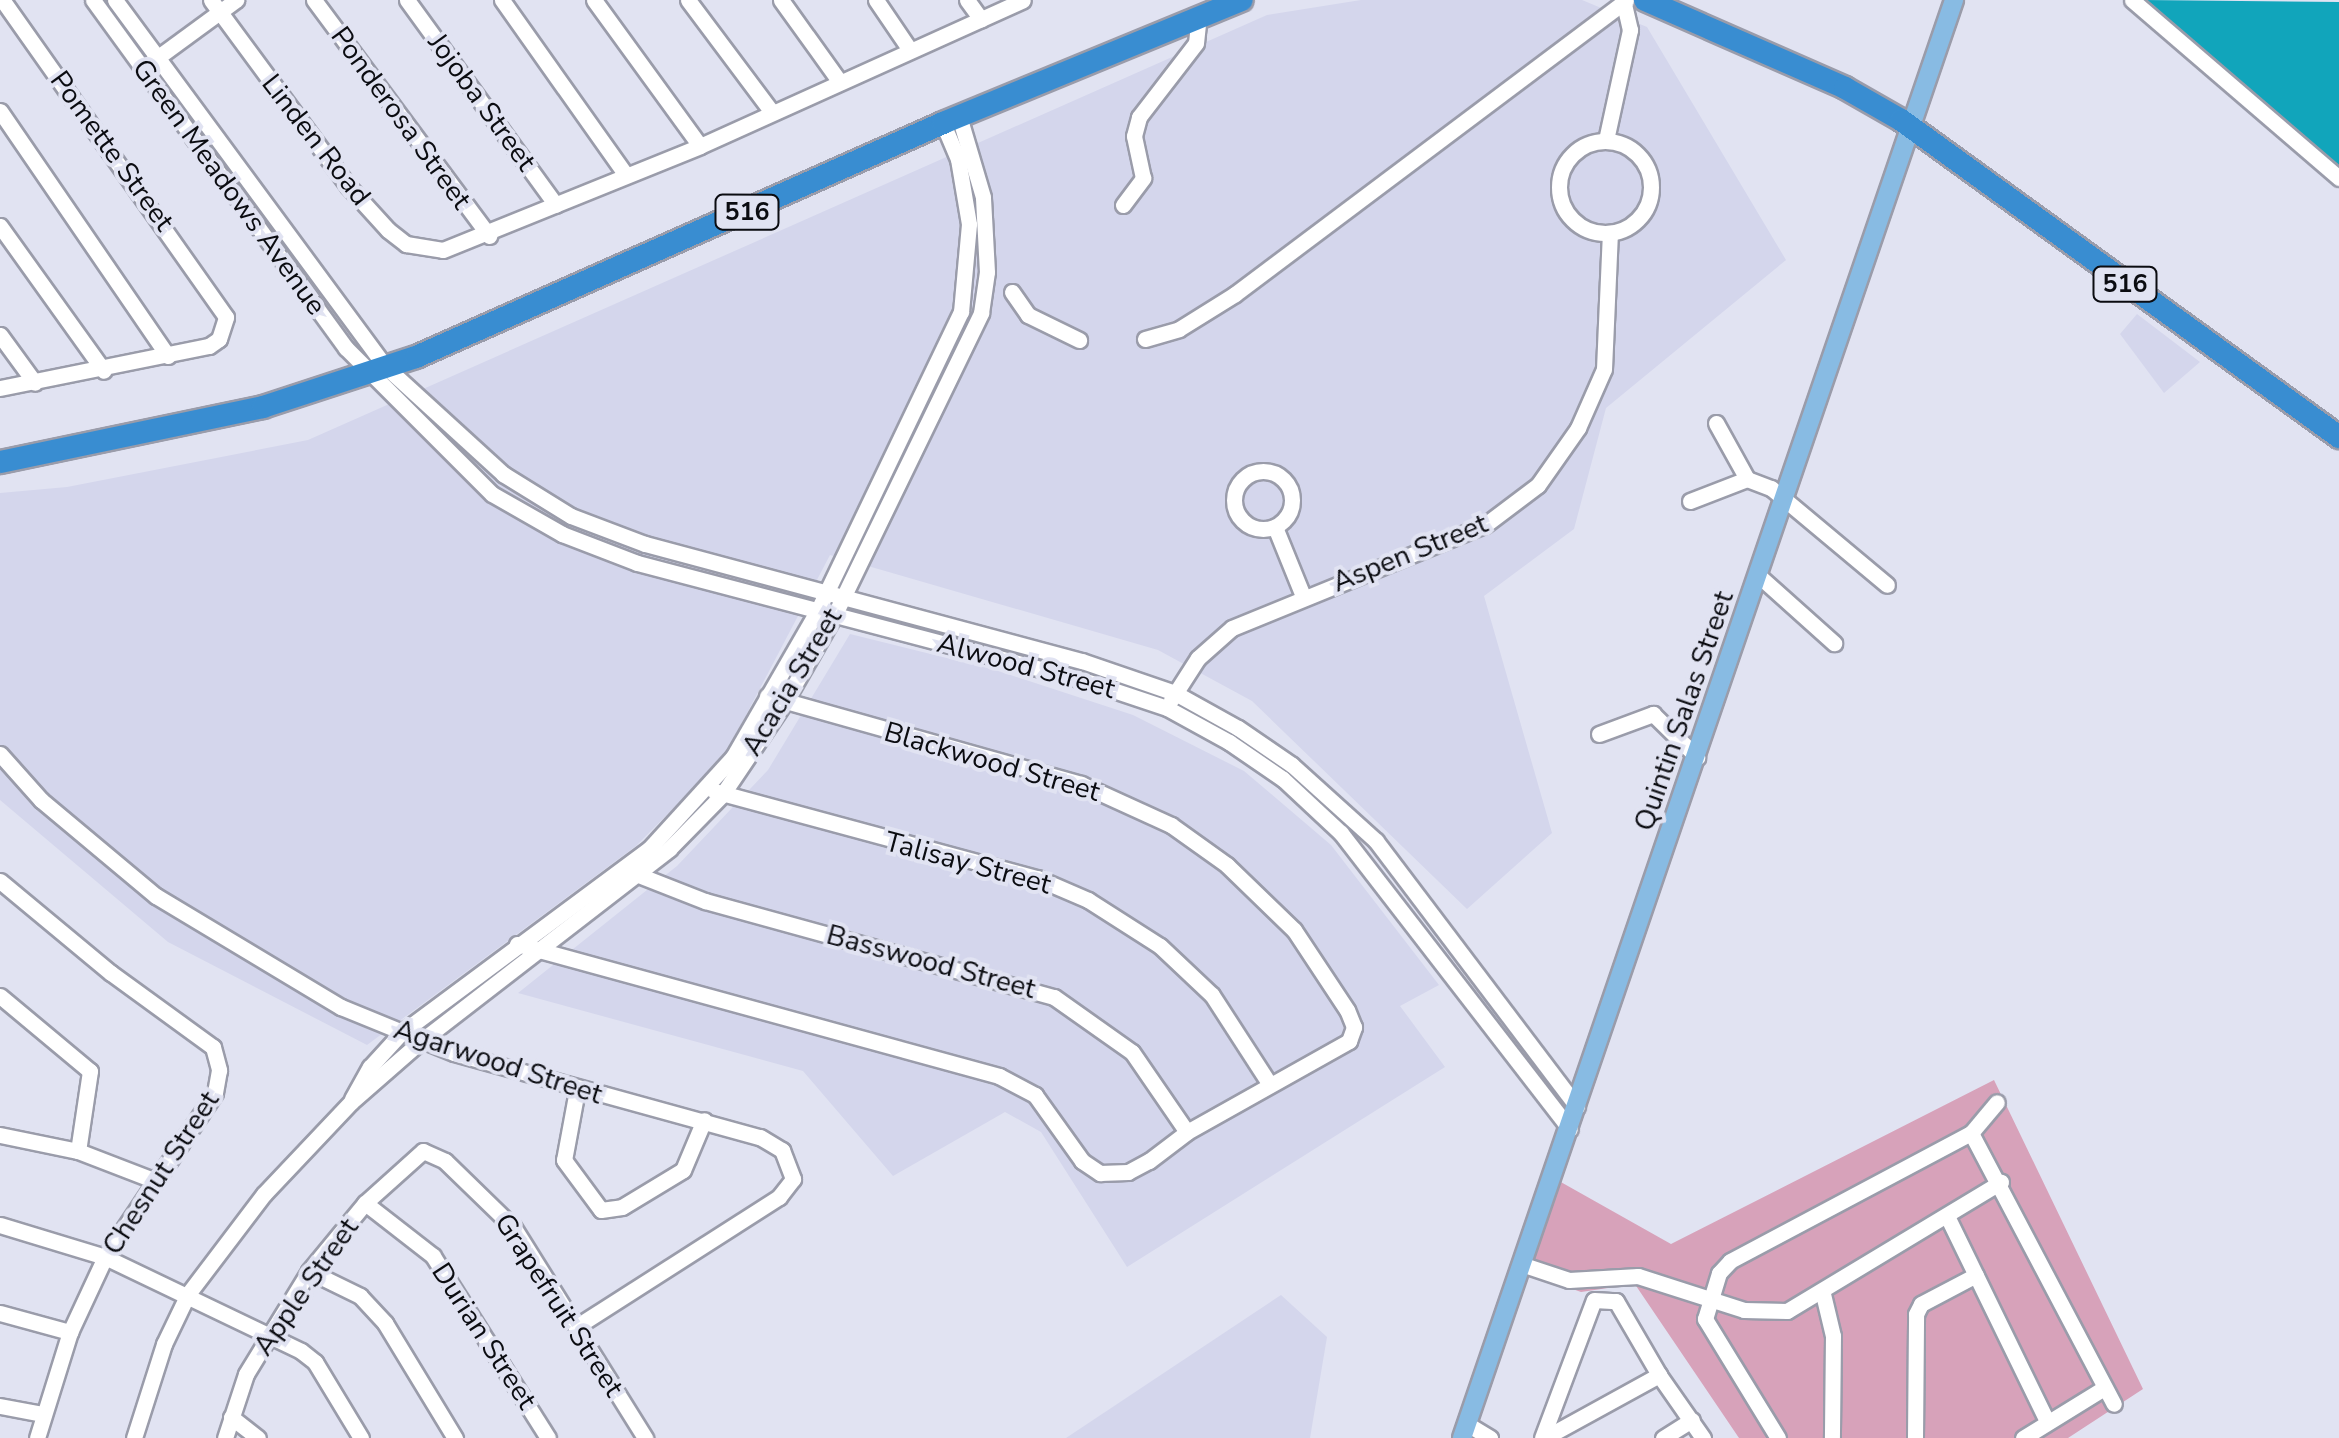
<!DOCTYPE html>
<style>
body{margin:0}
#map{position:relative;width:2339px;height:1438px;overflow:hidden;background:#e1e3f2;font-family:"Nunito Sans",sans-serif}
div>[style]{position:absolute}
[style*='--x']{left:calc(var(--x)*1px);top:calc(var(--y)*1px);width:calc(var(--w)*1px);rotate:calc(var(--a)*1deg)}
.built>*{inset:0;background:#d4d6ec}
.green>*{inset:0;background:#d7a2ba}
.water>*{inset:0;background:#11a5bb}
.roads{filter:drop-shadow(2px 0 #9a9caa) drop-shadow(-2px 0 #9a9caa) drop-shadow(0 2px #9a9caa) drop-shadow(0 -2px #9a9caa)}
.minor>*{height:15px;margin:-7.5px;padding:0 7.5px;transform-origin:7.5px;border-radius:7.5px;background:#fff}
.minor>.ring{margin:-7.5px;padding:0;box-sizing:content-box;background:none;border:15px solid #fff;border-radius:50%}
.major>*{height:18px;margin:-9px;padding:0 9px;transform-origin:9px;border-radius:9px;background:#88bbe3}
.highway>*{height:22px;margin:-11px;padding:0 11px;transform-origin:11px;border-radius:11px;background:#398dd1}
span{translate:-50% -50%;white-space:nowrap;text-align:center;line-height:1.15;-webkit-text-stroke:8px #e1e3f2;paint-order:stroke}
.shield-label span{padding:2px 8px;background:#e1e3f2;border:2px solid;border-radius:8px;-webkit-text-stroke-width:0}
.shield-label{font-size:25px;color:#0b0c11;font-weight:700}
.street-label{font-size:28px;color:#0b0c11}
</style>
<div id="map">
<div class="built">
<div style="clip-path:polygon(1361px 0,1582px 0,1647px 27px,1786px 260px,1606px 408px,1574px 529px,1484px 596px,1552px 833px,1467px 909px,1252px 701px,1158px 650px,830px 555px,724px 757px,636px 846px,367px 1045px,168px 942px,0 800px,0 493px,67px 487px,308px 440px,1267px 15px)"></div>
<div style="clip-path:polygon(2137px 314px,2200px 362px,2164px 393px,2120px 334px)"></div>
<div style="clip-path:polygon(850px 634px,995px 670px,1133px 715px,1244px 771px,1331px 845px,1439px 985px,1400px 1006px,1445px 1067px,1127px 1267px,1041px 1132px,1005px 1112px,893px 1176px,803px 1071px,518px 993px,677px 866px,768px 770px)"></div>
<div style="clip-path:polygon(1281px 1295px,1327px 1337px,1310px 1438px,1066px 1438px)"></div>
</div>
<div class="green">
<div style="clip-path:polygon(1994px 1080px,2143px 1389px,2068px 1438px,1739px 1438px,1628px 1274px,1608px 1288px,1581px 1292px,1528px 1273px,1559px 1181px,1671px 1244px)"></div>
</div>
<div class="water">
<div style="clip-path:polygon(2144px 0,2339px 2px,2339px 168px,2155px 10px)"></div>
</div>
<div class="roads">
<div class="minor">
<div style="--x:93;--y:0;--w:430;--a:54"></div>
<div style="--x:346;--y:348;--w:206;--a:45"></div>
<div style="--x:492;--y:494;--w:81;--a:29.7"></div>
<div style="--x:562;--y:534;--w:80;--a:21.1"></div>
<div style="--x:637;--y:563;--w:461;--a:14.7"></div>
<div style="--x:1083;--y:680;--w:89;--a:18.4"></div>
<div style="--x:1167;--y:708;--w:71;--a:28.7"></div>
<div style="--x:1229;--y:742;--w:65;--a:34.4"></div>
<div style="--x:1283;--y:779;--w:79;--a:43"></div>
<div style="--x:1341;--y:833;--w:374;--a:52.3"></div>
<div style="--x:115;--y:0;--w:456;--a:53.6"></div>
<div style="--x:386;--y:367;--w:159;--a:42.4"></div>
<div style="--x:503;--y:474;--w:80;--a:31.7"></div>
<div style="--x:571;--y:516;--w:79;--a:20.7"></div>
<div style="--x:645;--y:544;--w:452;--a:15"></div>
<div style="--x:1082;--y:661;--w:98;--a:19"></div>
<div style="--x:1175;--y:693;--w:72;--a:29.1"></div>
<div style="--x:1238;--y:728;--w:65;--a:34.4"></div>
<div style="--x:1292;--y:765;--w:113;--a:42.1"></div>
<div style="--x:1376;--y:841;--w:333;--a:52.9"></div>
<div style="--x:211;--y:0;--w:231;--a:53.6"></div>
<div style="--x:348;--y:186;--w:59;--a:47.7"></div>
<div style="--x:388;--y:230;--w:23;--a:38"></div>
<div style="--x:406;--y:244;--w:37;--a:9"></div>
<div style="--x:443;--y:250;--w:277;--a:-22"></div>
<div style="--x:700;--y:146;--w:354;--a:-24.3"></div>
<div style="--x:314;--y:0;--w:294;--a:53.4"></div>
<div style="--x:407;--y:0;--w:253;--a:54"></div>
<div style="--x:502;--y:0;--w:214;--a:54.7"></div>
<div style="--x:594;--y:0;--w:180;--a:54"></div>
<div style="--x:688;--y:0;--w:139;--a:53.2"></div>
<div style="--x:781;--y:0;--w:101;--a:54.3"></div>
<div style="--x:876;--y:0;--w:60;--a:55.8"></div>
<div style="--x:967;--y:0;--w:24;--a:54"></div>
<div style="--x:2132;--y:0;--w:273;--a:40.7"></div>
<div style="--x:150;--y:63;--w:107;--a:-36.2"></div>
<div style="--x:0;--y:111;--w:297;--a:55.6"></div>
<div style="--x:1606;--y:140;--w:113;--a:-77.7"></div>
<div style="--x:1630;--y:30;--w:26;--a:-103"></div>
<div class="ring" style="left:1559px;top:141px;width:77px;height:77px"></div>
<div style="--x:1123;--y:205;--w:34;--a:-53"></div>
<div style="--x:1143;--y:178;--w:43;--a:-102.1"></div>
<div style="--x:1134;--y:136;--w:20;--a:-75"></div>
<div style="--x:1139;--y:117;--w:93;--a:-52.4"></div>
<div style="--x:1196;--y:43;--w:29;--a:-84"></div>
<div style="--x:0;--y:226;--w:178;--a:54.4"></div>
<div style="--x:1012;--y:292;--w:28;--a:55"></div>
<div style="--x:1028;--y:315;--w:57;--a:26.1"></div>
<div style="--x:0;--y:335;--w:59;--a:53.9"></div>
<div style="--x:1145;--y:339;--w:35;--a:-16"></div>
<div style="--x:1179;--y:329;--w:66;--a:-32"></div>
<div style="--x:1235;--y:294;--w:489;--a:-36.9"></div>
<div style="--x:0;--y:388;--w:213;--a:-11.4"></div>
<div style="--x:209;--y:346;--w:12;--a:-35"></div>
<div style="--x:219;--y:339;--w:23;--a:-72"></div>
<div style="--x:226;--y:317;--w:388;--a:-125.2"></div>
<div style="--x:1716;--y:423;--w:64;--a:61"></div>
<div class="ring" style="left:1234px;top:471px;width:43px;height:43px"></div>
<div style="--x:1690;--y:501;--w:61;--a:-21.1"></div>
<div style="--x:1747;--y:479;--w:26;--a:21"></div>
<div style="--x:1771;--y:488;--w:151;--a:39.9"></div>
<div style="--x:1275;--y:527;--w:74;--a:67.9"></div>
<div style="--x:1759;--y:576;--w:101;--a:41.8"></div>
<div style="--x:1171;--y:700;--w:50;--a:-57.3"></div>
<div style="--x:1198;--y:658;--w:45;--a:-41.4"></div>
<div style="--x:1232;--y:628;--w:273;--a:-22.2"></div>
<div style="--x:1485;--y:525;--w:66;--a:-37"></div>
<div style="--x:1538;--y:485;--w:70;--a:-54.9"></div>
<div style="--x:1578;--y:428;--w:64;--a:-66.2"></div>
<div style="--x:1604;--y:369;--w:136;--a:-87.5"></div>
<div style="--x:1599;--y:734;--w:58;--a:-20.3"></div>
<div style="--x:1653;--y:714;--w:62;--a:44.3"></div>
<div style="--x:0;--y:754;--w:62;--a:48.3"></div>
<div style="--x:41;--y:800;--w:150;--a:39.9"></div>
<div style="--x:156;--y:896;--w:216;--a:31"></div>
<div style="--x:341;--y:1007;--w:122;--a:22.2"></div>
<div style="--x:454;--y:1053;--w:317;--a:15.4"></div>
<div style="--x:760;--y:1137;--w:26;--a:31"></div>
<div style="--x:782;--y:1150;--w:31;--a:69"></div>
<div style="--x:793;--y:1179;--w:23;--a:128"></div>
<div style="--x:779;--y:1197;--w:240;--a:147.4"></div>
<div style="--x:714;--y:791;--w:335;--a:15.1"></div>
<div style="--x:1037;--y:878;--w:56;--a:23.3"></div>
<div style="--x:1088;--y:900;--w:85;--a:32.6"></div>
<div style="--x:1160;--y:946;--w:71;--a:43.3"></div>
<div style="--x:1212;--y:995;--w:105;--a:57.1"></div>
<div style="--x:636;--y:874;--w:74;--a:21.4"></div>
<div style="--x:705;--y:901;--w:362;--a:15.4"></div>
<div style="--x:1054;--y:997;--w:95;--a:35.2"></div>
<div style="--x:1132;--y:1052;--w:97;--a:55.5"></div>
<div style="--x:0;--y:881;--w:144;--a:39.7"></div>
<div style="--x:111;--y:973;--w:126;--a:36"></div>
<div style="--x:213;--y:1047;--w:24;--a:75"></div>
<div style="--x:219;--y:1070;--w:23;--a:100"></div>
<div style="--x:215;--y:1093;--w:197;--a:123.9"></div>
<div style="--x:105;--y:1257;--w:83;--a:115"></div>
<div style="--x:70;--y:1332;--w:111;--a:107.3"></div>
<div style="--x:517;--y:944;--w:500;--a:15.3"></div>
<div style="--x:999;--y:1076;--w:41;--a:27.8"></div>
<div style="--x:1035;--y:1095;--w:81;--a:54.5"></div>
<div style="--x:1082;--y:1161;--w:22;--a:34"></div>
<div style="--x:1100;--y:1173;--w:28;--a:-2"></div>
<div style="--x:1128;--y:1172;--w:24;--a:-28"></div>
<div style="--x:1149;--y:1161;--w:48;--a:-37.3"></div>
<div style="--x:1187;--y:1132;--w:186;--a:-29.3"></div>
<div style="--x:1349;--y:1041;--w:15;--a:-70"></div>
<div style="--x:1354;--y:1027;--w:18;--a:-112"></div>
<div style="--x:1347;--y:1010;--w:96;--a:-123.5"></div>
<div style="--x:1294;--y:930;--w:93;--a:-135.9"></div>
<div style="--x:1227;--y:865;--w:69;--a:-144.5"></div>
<div style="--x:1171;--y:825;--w:99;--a:-155.5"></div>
<div style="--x:1081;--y:784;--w:326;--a:-164.3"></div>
<div style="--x:0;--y:996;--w:117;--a:39.8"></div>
<div style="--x:90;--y:1071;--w:81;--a:98.5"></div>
<div style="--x:577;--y:1090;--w:71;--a:100.5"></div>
<div style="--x:564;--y:1160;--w:62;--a:53.5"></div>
<div style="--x:601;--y:1210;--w:21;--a:-8"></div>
<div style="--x:622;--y:1207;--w:71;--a:-31.2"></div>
<div style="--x:683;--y:1170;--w:54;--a:-67.2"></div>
<div style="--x:352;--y:1099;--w:37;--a:-61"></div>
<div style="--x:370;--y:1067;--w:46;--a:-47.6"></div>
<div style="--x:401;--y:1033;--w:309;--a:-36.6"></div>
<div style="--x:649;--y:849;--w:125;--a:-47.6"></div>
<div style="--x:733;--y:757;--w:170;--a:-60"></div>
<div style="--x:818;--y:610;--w:331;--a:-64.4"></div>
<div style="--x:961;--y:312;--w:88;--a:-84.8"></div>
<div style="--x:969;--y:224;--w:66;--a:-99.6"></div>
<div style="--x:958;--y:159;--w:39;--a:-113"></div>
<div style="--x:1971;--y:1133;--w:306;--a:62.2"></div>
<div style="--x:0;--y:1135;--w:80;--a:11.6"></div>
<div style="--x:78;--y:1151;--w:80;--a:21.1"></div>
<div style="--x:365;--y:1203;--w:86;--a:37.9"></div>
<div style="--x:433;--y:1256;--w:215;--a:57.7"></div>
<div style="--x:1947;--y:1216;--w:228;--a:64"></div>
<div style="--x:0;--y:1225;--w:110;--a:16.9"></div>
<div style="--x:105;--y:1257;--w:217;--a:25.6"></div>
<div style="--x:301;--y:1351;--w:18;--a:38"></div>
<div style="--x:315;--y:1362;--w:89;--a:58.8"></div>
<div style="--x:1524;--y:1265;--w:47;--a:18.4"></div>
<div style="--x:1569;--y:1280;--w:69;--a:-3.3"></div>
<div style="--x:1638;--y:1276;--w:111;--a:17.8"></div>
<div style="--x:1744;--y:1310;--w:43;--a:1.3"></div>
<div style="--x:1787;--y:1311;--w:250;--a:-31.1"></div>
<div style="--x:309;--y:1271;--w:57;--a:26.1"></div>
<div style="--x:360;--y:1296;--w:37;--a:47"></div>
<div style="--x:385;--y:1323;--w:135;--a:58.7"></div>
<div style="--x:1823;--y:1294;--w:43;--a:76.6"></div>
<div style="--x:1833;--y:1336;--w:102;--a:90.6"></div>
<div style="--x:0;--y:1313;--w:73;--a:15.2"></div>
<div style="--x:0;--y:1406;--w:44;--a:10.5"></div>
<div style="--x:231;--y:1417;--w:34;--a:38"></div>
<div style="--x:1467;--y:1424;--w:27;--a:31"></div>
<div style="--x:1548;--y:1436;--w:127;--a:-28.8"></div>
<div style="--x:1659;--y:1375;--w:77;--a:55.1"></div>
<div style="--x:134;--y:1438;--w:99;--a:-72.3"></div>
<div style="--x:164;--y:1344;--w:55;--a:-64.4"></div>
<div style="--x:188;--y:1294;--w:126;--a:-52.8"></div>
<div style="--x:264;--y:1194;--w:127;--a:-46.6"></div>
<div style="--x:351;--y:1102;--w:93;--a:-41.1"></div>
<div style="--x:421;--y:1041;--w:314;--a:-37.7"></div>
<div style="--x:669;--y:849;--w:76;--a:-45.5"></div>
<div style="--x:722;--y:795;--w:111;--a:-56"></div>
<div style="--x:784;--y:703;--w:103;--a:-60.2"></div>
<div style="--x:835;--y:614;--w:335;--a:-64.1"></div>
<div style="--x:981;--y:313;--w:41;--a:-81.7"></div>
<div style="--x:987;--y:272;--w:75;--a:-93.1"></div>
<div style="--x:983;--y:197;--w:84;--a:-106.5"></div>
<div style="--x:225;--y:1438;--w:67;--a:-71.8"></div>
<div style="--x:246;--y:1374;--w:121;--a:-58.5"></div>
<div style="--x:309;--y:1271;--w:88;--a:-50.5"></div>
<div style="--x:365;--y:1203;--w:78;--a:-41.9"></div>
<div style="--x:423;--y:1151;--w:24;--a:24"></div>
<div style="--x:445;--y:1161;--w:96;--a:44.2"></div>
<div style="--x:514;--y:1228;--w:248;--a:58"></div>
<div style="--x:1542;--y:1438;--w:147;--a:-69.4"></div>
<div style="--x:1594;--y:1300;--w:22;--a:3"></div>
<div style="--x:1616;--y:1301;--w:86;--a:59.8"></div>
<div style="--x:1663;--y:1438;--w:34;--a:-32"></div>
<div style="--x:1778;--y:1438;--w:140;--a:-121.5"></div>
<div style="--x:1705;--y:1319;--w:48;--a:-73.1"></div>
<div style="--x:1719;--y:1273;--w:16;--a:-47"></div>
<div style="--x:1730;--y:1261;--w:273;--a:-28"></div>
<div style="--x:1971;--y:1133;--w:40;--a:-50"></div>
<div style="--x:1915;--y:1438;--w:124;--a:-89.5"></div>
<div style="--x:1916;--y:1314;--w:11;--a:-63"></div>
<div style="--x:1921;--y:1304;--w:62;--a:-27.8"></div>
<div style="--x:2023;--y:1438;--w:95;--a:-31.7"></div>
</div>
<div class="major">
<div style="--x:1462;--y:1438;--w:1520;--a:-71.11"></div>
</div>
<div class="highway">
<div style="--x:1645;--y:0;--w:219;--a:23.7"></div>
<div style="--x:1845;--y:88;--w:64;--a:29.7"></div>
<div style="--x:1901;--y:120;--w:541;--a:35.89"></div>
<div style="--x:0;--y:462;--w:269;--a:-11.8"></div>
<div style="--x:263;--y:407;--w:161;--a:-18.1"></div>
<div style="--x:416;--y:357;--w:577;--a:-23.94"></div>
<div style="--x:943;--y:123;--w:323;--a:-22.4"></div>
</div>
</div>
<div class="shield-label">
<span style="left:747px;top:212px">516</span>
<span style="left:2125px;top:284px">516</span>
</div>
<div class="street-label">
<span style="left:482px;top:102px;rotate:54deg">Jojoba Street</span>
<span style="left:401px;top:118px;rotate:54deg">Ponderosa Street</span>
<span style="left:316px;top:140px;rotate:52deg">Linden Road</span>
<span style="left:112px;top:151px;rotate:54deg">Pomette Street</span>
<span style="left:229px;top:187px;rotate:54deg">Green Meadows Avenue</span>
<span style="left:1410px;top:553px;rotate:-22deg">Aspen Street</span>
<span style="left:1026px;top:666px;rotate:15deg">Alwood Street</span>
<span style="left:792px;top:682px;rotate:-59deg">Acacia Street</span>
<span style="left:1684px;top:711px;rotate:-71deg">Quintin Salas Street</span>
<span style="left:992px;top:762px;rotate:16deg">Blackwood Street</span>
<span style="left:968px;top:863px;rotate:15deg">Talisay Street</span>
<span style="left:931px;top:962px;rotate:15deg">Basswood Street</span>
<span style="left:498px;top:1062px;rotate:18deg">Agarwood Street</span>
<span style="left:161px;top:1173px;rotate:-57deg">Chesnut Street</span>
<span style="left:306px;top:1287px;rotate:-55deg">Apple Street</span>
<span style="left:559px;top:1305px;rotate:57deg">Grapefruit Street</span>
<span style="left:484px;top:1336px;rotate:57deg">Durian Street</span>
</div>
</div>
